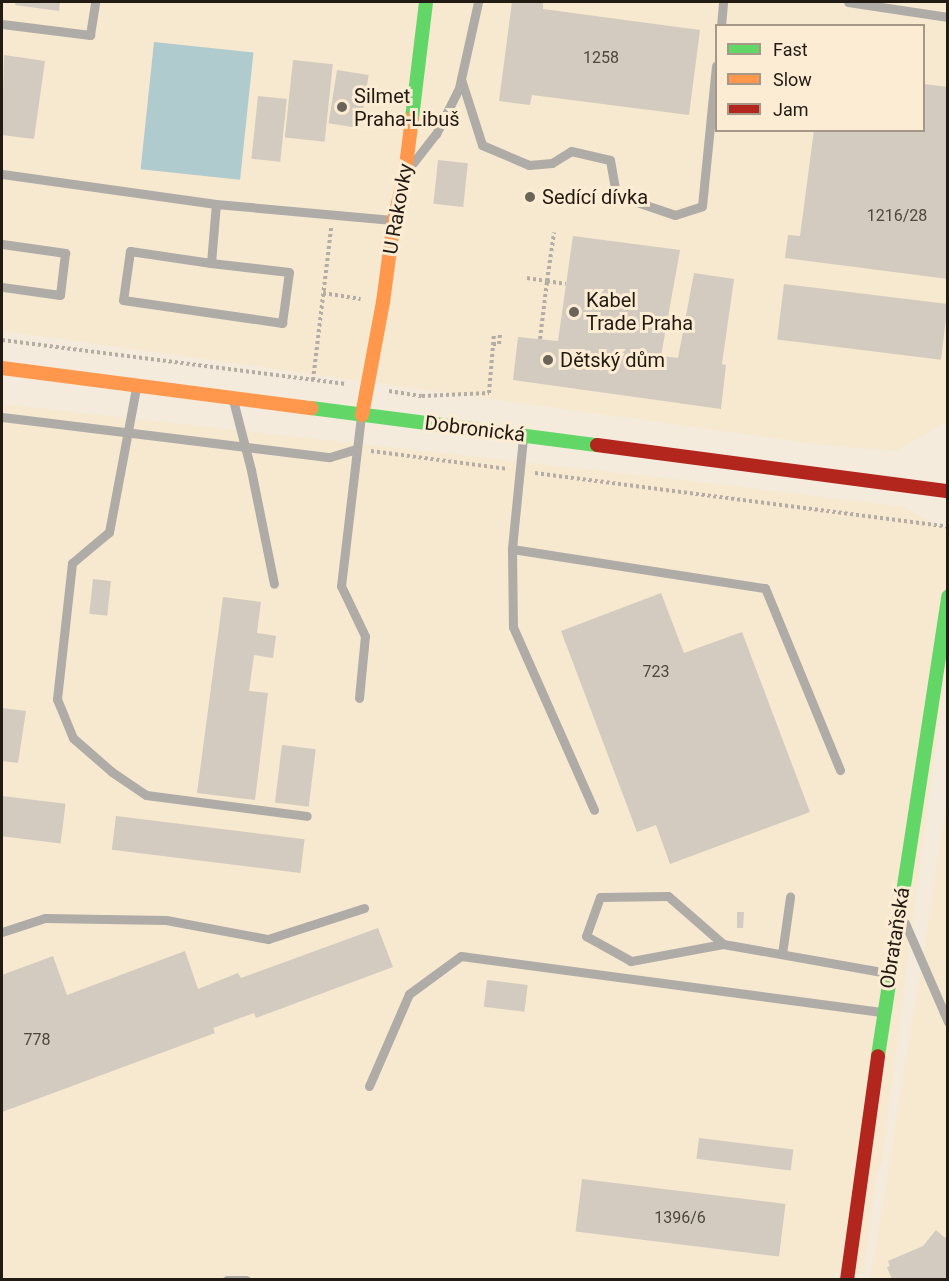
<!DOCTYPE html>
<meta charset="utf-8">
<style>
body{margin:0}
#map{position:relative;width:949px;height:1281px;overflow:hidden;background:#f4ebdd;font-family:Roboto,sans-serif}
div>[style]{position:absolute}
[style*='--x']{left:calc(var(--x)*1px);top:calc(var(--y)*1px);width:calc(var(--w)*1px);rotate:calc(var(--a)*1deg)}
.built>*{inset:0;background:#f7e8d0}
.water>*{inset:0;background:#afcbce;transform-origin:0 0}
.building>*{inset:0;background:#d3cbbf;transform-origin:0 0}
.path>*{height:4px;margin-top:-2px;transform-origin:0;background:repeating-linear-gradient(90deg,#b3ada6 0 3px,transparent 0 6px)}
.lane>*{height:9px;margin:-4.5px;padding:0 4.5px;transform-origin:4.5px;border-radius:4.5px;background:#afaba7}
.fast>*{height:14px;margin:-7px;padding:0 7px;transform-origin:7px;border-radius:7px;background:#63d668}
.slow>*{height:14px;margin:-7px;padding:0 7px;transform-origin:7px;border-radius:7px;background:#ff974d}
.jam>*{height:14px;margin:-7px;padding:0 7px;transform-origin:7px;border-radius:7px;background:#b3261e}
.dots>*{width:16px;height:16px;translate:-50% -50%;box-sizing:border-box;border:3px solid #fdecd4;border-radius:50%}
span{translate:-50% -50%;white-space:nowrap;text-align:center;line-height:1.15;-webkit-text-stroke:6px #fdecd4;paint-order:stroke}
.number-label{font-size:16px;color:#4e473e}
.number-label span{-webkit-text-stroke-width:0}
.poi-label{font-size:20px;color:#211b13}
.left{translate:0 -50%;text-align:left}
.street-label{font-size:20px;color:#211b13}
.frame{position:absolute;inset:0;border:3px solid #211b13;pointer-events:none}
.legend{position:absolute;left:715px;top:24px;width:210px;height:108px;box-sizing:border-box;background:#fdecd4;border:2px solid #a59887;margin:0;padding:8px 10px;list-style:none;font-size:18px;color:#211b13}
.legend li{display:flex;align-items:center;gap:12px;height:30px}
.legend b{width:30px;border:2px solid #a59887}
</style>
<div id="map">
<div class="built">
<div style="clip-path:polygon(evenodd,2px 2px,947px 2px,947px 422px,896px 451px,824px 445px,2px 331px,2px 2px,716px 26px,924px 26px,924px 130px,716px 130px,716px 26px)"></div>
<div style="clip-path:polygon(2px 404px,702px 482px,904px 507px,947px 530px,947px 661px,882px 1162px,876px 1176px,864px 1274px,834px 1273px,833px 1280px,3px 1280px)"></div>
<div style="clip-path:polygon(947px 800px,947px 1279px,870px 1280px,922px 962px)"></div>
</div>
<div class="water">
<div style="left:154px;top:42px;width:100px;height:128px;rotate:6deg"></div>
</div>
<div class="building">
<div style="clip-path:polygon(16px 2px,60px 2px,59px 11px,15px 5px)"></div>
<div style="clip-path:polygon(512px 2px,543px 2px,543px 9px,700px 30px,689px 115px,532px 95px,530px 105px,499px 101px)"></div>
<div style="clip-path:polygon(4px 55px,45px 61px,34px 139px,2px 135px)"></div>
<div style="left:293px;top:60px;width:40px;height:78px;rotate:6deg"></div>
<div style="left:337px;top:70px;width:32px;height:54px;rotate:9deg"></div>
<div style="clip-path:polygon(924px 84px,948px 87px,948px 279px,785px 258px,788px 235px,800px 236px,814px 130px,924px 130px)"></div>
<div style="left:258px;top:96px;width:29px;height:63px;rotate:6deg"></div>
<div style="left:438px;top:160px;width:30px;height:44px;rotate:6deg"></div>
<div style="clip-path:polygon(573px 236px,680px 250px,661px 356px,678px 358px,694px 273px,734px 279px,722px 364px,726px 365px,721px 409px,513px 380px,518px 337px,558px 341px)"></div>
<div style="left:784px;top:284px;width:165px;height:56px;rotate:7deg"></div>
<div style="left:93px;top:579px;width:18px;height:35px;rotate:6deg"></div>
<div style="clip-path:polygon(661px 593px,684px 653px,742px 632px,810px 812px,670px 864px,656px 825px,637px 832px,561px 631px)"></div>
<div style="clip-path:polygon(223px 597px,261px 602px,257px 633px,276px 636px,273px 658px,254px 655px,249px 691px,268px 693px,255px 800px,197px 793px)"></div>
<div style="clip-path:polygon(2px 708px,26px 711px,18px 763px,2px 761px)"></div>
<div style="left:282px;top:745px;width:34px;height:58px;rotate:7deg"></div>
<div style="left:2px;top:796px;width:64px;height:40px;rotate:7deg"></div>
<div style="left:116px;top:816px;width:190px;height:34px;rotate:7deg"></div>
<div style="clip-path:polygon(737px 912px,744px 912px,743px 928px,737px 928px)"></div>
<div style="clip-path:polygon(378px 928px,393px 967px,256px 1018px,254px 1013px,213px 1028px,215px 1033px,2px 1112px,2px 975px,53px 956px,67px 995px,185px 951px,198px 989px,238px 973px,241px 978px)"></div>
<div style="left:487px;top:980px;width:41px;height:27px;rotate:7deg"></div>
<div style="left:699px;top:1138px;width:95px;height:21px;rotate:7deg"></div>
<div style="left:582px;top:1179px;width:205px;height:53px;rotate:7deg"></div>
<div style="clip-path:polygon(936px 1230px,945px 1238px,948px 1234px,948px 1280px,892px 1280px,887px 1267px,890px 1266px,888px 1261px,923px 1246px)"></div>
</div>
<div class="path">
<div style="--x:527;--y:278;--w:20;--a:9"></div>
<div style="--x:547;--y:281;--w:49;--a:-81.7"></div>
<div style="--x:323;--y:293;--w:38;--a:9"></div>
<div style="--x:540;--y:339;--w:58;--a:-83.1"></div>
<div style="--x:547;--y:281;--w:19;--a:9"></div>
<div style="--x:2;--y:340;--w:347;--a:7.3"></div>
<div style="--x:493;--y:344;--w:6;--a:0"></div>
<div style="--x:499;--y:344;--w:10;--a:-84"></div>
<div style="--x:313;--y:380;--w:153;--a:-83.2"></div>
<div style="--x:389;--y:391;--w:33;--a:9"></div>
<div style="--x:422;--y:396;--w:67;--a:-2.6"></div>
<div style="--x:489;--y:393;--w:60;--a:-85.2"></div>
<div style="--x:371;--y:451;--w:137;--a:7.5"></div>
<div style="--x:535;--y:473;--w:417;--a:7.4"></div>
</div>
<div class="lane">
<div style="--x:848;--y:2;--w:101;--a:8.5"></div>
<div style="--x:2;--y:24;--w:89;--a:7.1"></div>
<div style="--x:90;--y:35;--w:33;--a:-81"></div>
<div style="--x:721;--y:26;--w:24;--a:-85"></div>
<div style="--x:461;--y:79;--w:69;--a:72.3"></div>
<div style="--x:482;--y:145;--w:51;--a:23.1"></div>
<div style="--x:529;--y:165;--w:23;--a:-5"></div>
<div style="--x:552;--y:163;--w:22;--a:-32"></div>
<div style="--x:571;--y:151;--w:40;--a:13"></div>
<div style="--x:610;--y:160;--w:36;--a:80"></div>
<div style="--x:616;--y:195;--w:62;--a:18.7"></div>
<div style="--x:675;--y:215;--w:28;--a:-18"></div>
<div style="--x:702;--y:206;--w:141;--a:-84.3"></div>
<div style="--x:413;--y:163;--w:37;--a:-52"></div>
<div style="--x:436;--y:134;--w:51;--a:-63.4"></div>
<div style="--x:459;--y:88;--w:88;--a:-77.5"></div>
<div style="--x:2;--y:174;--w:216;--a:8"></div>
<div style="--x:216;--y:204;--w:177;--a:5.2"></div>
<div style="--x:2;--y:244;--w:64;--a:8.1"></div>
<div style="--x:65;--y:253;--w:42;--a:96.8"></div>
<div style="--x:60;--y:295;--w:59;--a:-172.1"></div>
<div style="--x:211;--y:263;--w:82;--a:-171.6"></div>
<div style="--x:130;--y:251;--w:49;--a:98.1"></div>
<div style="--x:123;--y:300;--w:161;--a:8.2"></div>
<div style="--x:282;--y:323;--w:51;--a:-82.2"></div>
<div style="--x:289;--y:272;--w:79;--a:-173.4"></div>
<div style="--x:211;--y:263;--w:59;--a:-85.2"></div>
<div style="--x:136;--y:388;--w:147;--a:100.6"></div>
<div style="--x:109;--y:532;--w:48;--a:140"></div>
<div style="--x:72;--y:563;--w:137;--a:96.3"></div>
<div style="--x:57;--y:699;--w:42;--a:67.7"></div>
<div style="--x:73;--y:738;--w:52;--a:41.1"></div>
<div style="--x:112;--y:772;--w:41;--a:34.1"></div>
<div style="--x:146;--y:795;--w:162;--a:7.4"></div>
<div style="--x:233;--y:400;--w:72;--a:75.6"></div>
<div style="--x:251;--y:470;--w:116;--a:78.6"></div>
<div style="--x:2;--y:417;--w:330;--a:7"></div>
<div style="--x:330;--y:457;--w:27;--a:-17"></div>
<div style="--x:523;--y:438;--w:112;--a:95.7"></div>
<div style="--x:512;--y:549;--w:78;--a:89.3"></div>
<div style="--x:513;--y:627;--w:200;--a:66.1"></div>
<div style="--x:512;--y:549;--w:256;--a:8.8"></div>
<div style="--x:765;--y:588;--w:197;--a:67.6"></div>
<div style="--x:359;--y:698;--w:62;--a:-84.5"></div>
<div style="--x:365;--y:636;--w:55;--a:-115.6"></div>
<div style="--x:341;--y:586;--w:170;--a:-83.3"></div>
<div style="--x:905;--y:923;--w:108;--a:66.5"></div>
<div style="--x:2;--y:932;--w:45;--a:-18"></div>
<div style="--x:45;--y:918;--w:121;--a:0.9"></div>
<div style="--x:166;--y:920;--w:104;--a:10.6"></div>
<div style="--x:268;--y:939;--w:101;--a:-17.9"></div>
<div style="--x:723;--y:944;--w:94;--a:169.5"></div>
<div style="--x:631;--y:961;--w:51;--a:-150.9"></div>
<div style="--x:586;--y:936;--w:41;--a:-70.3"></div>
<div style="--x:600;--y:897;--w:68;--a:-0.8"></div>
<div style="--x:668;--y:896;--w:73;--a:41.1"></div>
<div style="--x:723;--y:944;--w:167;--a:10"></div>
<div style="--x:782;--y:954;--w:58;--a:-82"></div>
<div style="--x:369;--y:1086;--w:100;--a:-66.5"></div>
<div style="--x:409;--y:994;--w:64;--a:-36.2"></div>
<div style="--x:461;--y:956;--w:424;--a:7.6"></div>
<div style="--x:227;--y:1280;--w:19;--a:0"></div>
</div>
<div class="fast">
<div style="--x:412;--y:118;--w:117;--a:-83.1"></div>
<div style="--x:311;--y:408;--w:288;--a:7.4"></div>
<div style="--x:878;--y:1056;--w:465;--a:-81.3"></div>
</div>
<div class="slow">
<div style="--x:2;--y:368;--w:312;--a:7.4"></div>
<div style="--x:362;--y:415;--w:115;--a:-79.5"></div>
<div style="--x:383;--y:302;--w:83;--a:-82.4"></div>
<div style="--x:394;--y:220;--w:47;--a:-76.6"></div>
<div style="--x:405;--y:174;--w:56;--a:-82.9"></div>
</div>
<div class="jam">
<div style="--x:597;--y:445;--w:354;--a:7.5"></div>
<div style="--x:847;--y:1280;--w:226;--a:-82.1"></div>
</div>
<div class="dots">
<div style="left:342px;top:107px;background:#6b645a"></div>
<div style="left:530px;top:197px;background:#6b645a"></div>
<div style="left:574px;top:312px;background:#6b645a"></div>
<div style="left:548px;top:360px;background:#6b645a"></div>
</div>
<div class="number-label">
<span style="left:601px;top:58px">1258</span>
<span style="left:897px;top:216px">1216/28</span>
<span style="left:656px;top:672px">723</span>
<span style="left:37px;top:1040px">778</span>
<span style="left:680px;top:1218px">1396/6</span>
</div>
<div class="poi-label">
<span class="left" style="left:354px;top:108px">Silmet<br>Praha-Libuš</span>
<span class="left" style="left:542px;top:197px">Sedící dívka</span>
<span class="left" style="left:586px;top:312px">Kabel<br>Trade Praha</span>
<span class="left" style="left:560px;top:360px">Dětský dům</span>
</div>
<div class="street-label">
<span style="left:398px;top:209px;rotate:-80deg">U Rakovky</span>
<span style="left:475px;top:429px;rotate:7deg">Dobronická</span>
<span style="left:895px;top:938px;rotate:-81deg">Obrataňská</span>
</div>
<div class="frame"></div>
<ul class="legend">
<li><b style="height:8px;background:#63d668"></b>Fast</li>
<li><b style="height:8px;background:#ff974d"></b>Slow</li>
<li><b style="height:8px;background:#b3261e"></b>Jam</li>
</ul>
</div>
